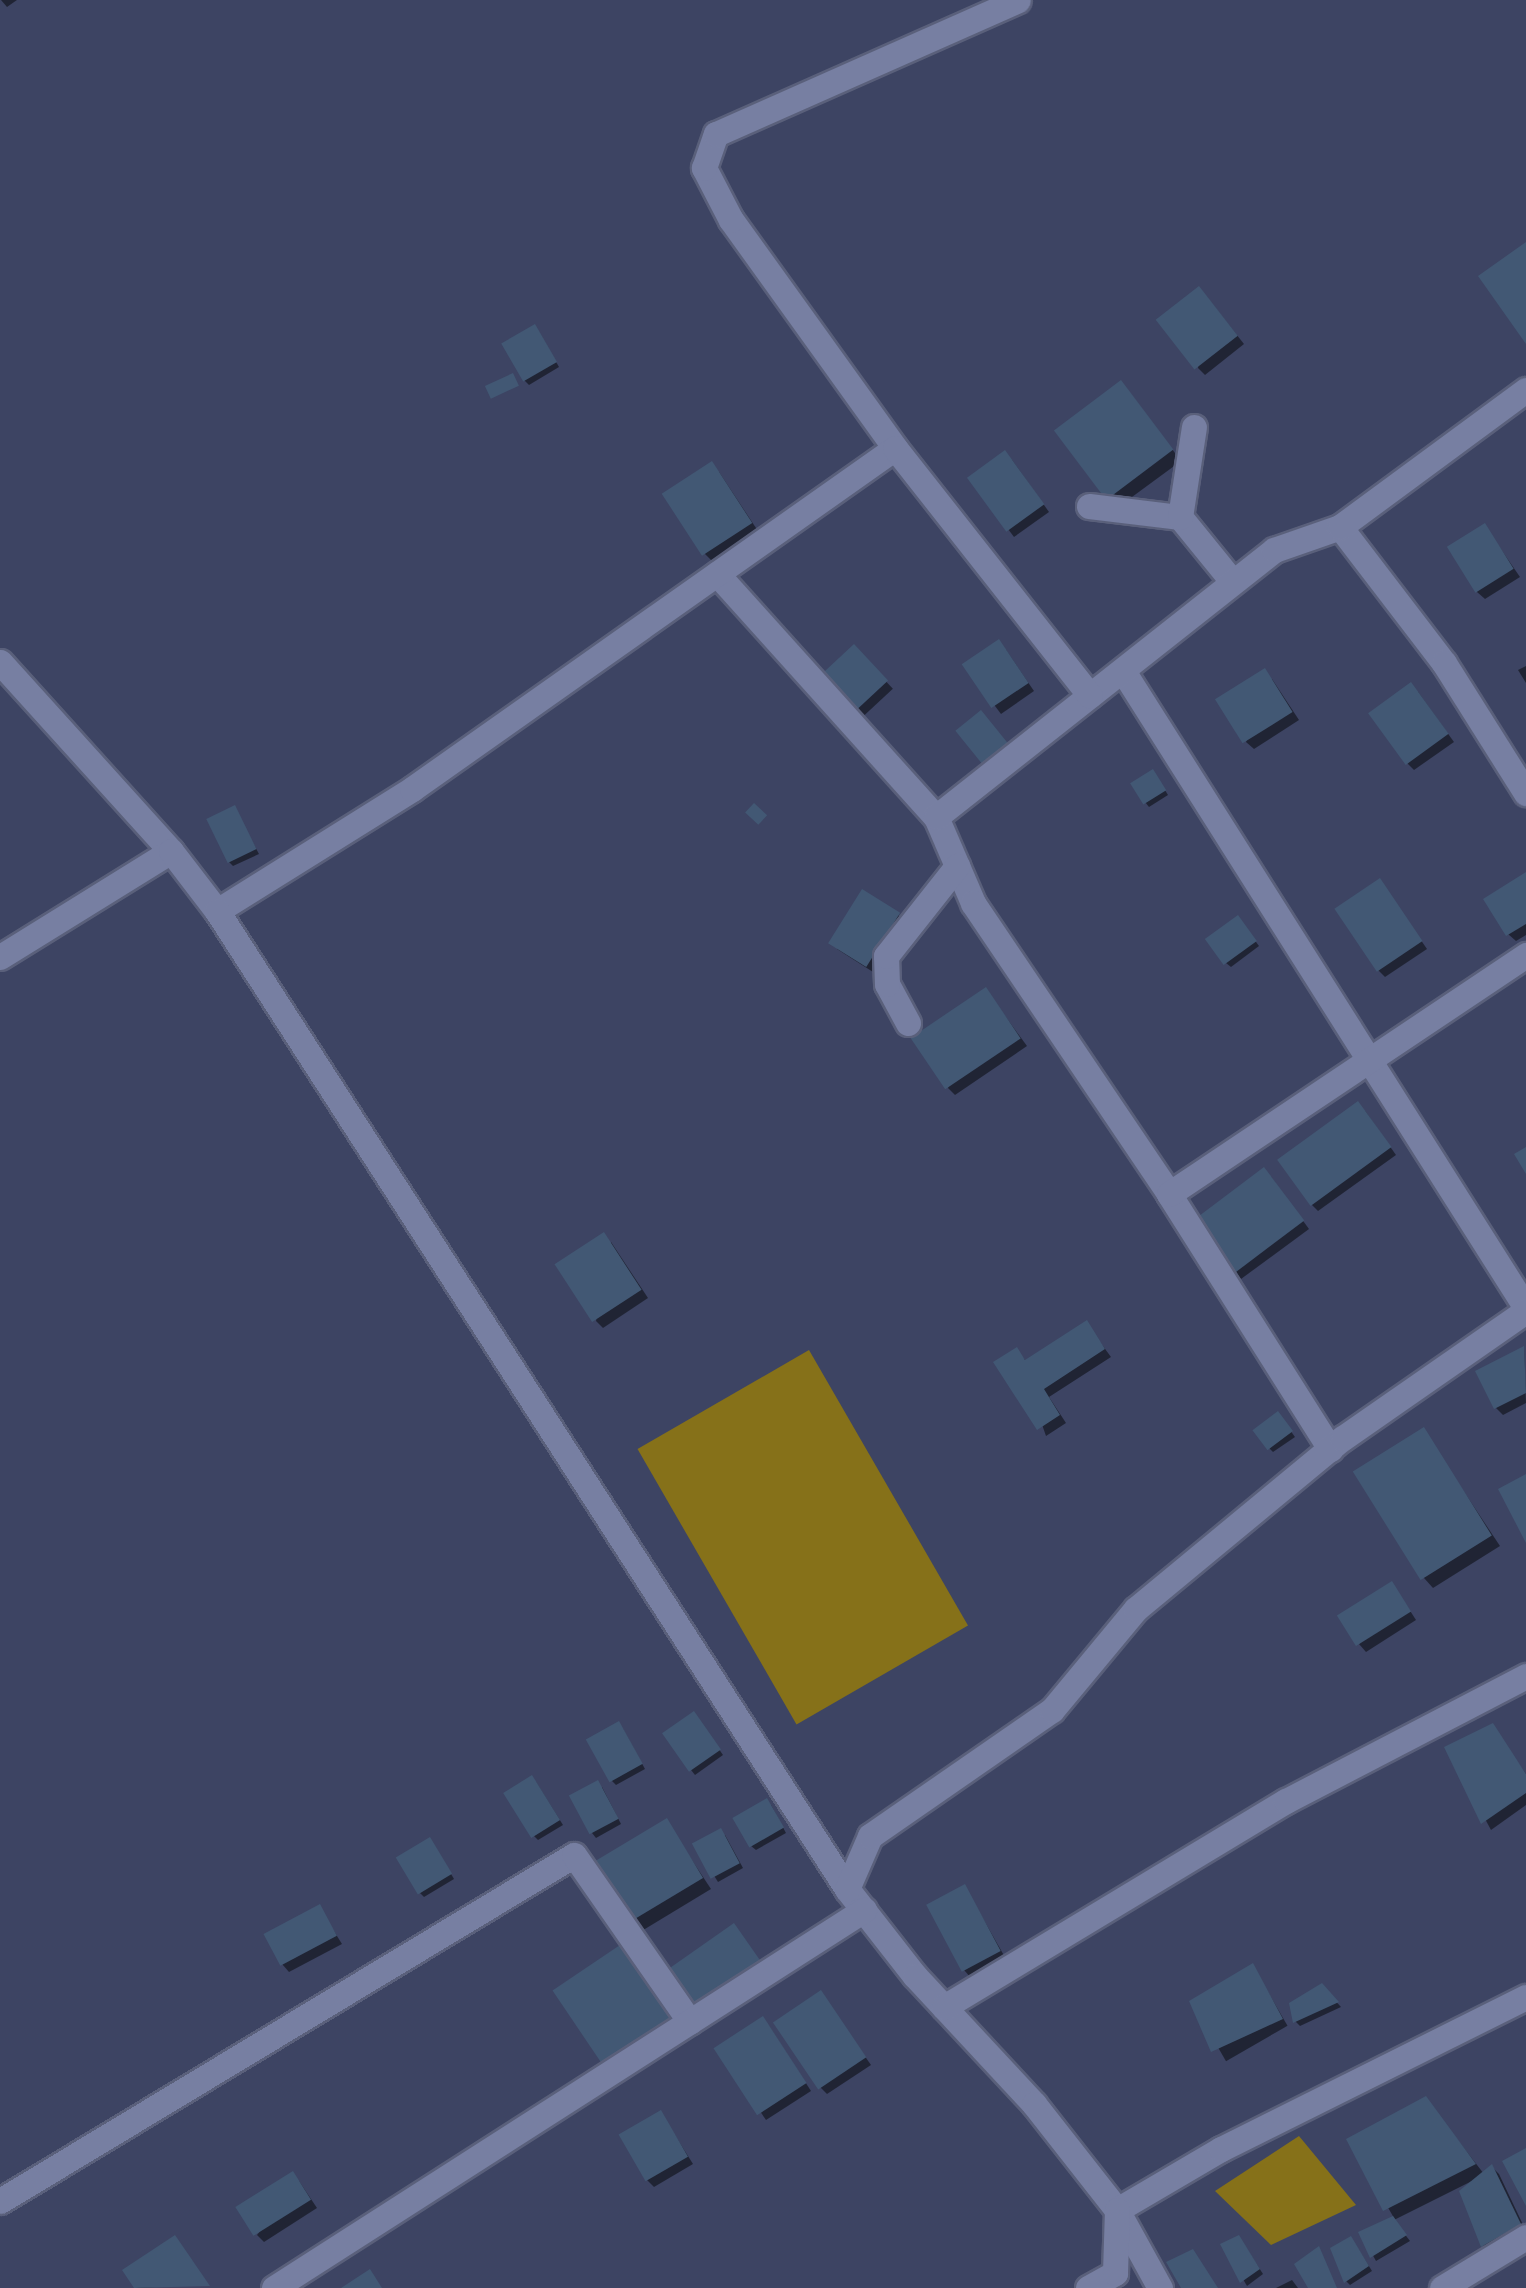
<!DOCTYPE html>
<style>
body{margin:0}
#map{position:relative;width:1526px;height:2288px;overflow:hidden;background:#3d4463;font-family:"Varela Round",sans-serif}
div>[style]{position:absolute}
[style*='--x']{left:calc(var(--x)*1px);top:calc(var(--y)*1px);width:calc(var(--w)*1px);rotate:calc(var(--a)*1deg)}
.green>*{inset:0;background:#867119;transform-origin:0 0}
.shadow>*{inset:0;background:#0007;transform-origin:0 0}
.building>*{inset:0;background:#425874;transform-origin:0 0}
.roads{filter:drop-shadow(2px 0 #5a607b) drop-shadow(-2px 0 #5a607b) drop-shadow(0 2px #5a607b) drop-shadow(0 -2px #5a607b)}
.minor>*{height:25px;margin:-12.5px;padding:0 12.5px;transform-origin:12.5px;border-radius:12.5px;background:#777fa2}
span{translate:-50% -50%;white-space:nowrap;text-align:center;line-height:1.15;-webkit-text-stroke:9px #282b3a;paint-order:stroke}
</style>
<div id="map">
<div class="green">
<div style="left:809px;top:1350px;width:318px;height:198px;rotate:60deg"></div>
<div style="clip-path:polygon(1299px 2136px,1356px 2205px,1271px 2245px,1215px 2191px)"></div>
</div>
<div class="shadow">
<div style="clip-path:polygon(1px 0,17px 0,7px 7px)"></div>
<div style="clip-path:polygon(1206px 296px,1244px 344px,1205px 375px,1198px 368px)"></div>
<div style="clip-path:polygon(539px 332px,559px 367px,529px 385px,524px 380px)"></div>
<div style="clip-path:polygon(1130px 393px,1181px 461px,1117px 508px,1107px 498px)"></div>
<div style="clip-path:polygon(1012px 460px,1049px 512px,1014px 537px,970px 478px)"></div>
<div style="clip-path:polygon(719px 472px,758px 531px,712px 561px,705px 554px)"></div>
<div style="clip-path:polygon(1485px 526px,1520px 577px,1485px 599px,1477px 592px)"></div>
<div style="left:854px;top:647px;width:57px;height:43px;rotate:47deg"></div>
<div style="clip-path:polygon(1006px 650px,1034px 691px,1001px 714px,965px 666px)"></div>
<div style="clip-path:polygon(1526px 666px,1526px 683px,1518px 670px)"></div>
<div style="clip-path:polygon(1272px 679px,1299px 720px,1254px 749px,1246px 742px)"></div>
<div style="clip-path:polygon(1418px 692px,1454px 742px,1414px 770px,1407px 763px)"></div>
<div style="clip-path:polygon(1157px 777px,1168px 795px,1149px 807px,1145px 802px)"></div>
<div style="clip-path:polygon(234px 808px,259px 854px,233px 866px,229px 862px)"></div>
<div style="clip-path:polygon(1526px 875px,1526px 935px,1516px 941px,1508px 934px)"></div>
<div style="clip-path:polygon(1380px 881px,1427px 949px,1385px 977px,1378px 970px)"></div>
<div style="clip-path:polygon(898px 915px,906px 922px,873px 972px,837px 949px)"></div>
<div style="clip-path:polygon(1242px 923px,1259px 946px,1231px 967px,1226px 963px)"></div>
<div style="clip-path:polygon(986px 990px,1027px 1046px,955px 1095px,948px 1088px)"></div>
<div style="clip-path:polygon(1365px 1111px,1396px 1155px,1318px 1211px,1311px 1204px)"></div>
<div style="clip-path:polygon(1271px 1177px,1309px 1229px,1241px 1279px,1196px 1220px)"></div>
<div style="clip-path:polygon(611px 1242px,648px 1298px,603px 1328px,596px 1321px)"></div>
<div style="clip-path:polygon(1086px 1323px,1111px 1357px,1049px 1397px,1066px 1423px,1046px 1436px,1016px 1350px,1027px 1362px)"></div>
<div style="clip-path:polygon(1524px 1349px,1526px 1403px,1503px 1415px,1496px 1408px)"></div>
<div style="clip-path:polygon(1282px 1419px,1295px 1437px,1273px 1452px,1269px 1448px)"></div>
<div style="clip-path:polygon(1423px 1430px,1500px 1546px,1433px 1588px,1424px 1578px)"></div>
<div style="clip-path:polygon(1398px 1592px,1416px 1620px,1366px 1652px,1359px 1644px)"></div>
<div style="clip-path:polygon(698px 1719px,723px 1755px,695px 1775px,691px 1770px)"></div>
<div style="clip-path:polygon(1492px 1726px,1526px 1774px,1526px 1805px,1491px 1830px,1447px 1748px)"></div>
<div style="clip-path:polygon(623px 1729px,645px 1769px,616px 1785px,612px 1781px)"></div>
<div style="clip-path:polygon(536px 1782px,563px 1825px,538px 1840px,534px 1836px)"></div>
<div style="clip-path:polygon(602px 1787px,621px 1824px,596px 1838px,592px 1833px)"></div>
<div style="clip-path:polygon(771px 1805px,786px 1833px,756px 1850px,751px 1846px)"></div>
<div style="clip-path:polygon(666px 1821px,711px 1889px,640px 1932px,630px 1922px)"></div>
<div style="clip-path:polygon(725px 1835px,743px 1868px,718px 1882px,695px 1845px)"></div>
<div style="clip-path:polygon(434px 1845px,454px 1879px,424px 1897px,420px 1893px)"></div>
<div style="clip-path:polygon(965px 1887px,1006px 1959px,971px 1978px,964px 1970px)"></div>
<div style="clip-path:polygon(319px 1907px,342px 1944px,289px 1972px,282px 1964px)"></div>
<div style="left:1253px;top:1966px;width:69px;height:71px;rotate:60deg"></div>
<div style="clip-path:polygon(1322px 1986px,1341px 2007px,1300px 2026px,1295px 2021px)"></div>
<div style="clip-path:polygon(821px 1993px,871px 2065px,827px 2094px,820px 2087px)"></div>
<div style="clip-path:polygon(769px 2026px,811px 2091px,766px 2120px,717px 2049px)"></div>
<div style="clip-path:polygon(1426px 2099px,1484px 2174px,1492px 2167px,1499px 2174px,1526px 2231px,1491px 2252px,1483px 2245px,1472px 2181px,1394px 2220px,1410px 2241px,1376px 2261px,1361px 2234px,1394px 2218px,1349px 2140px)"></div>
<div style="clip-path:polygon(661px 2113px,693px 2164px,654px 2187px,647px 2180px)"></div>
<div style="clip-path:polygon(299px 2181px,317px 2208px,264px 2242px,257px 2235px)"></div>
<div style="clip-path:polygon(1243px 2243px,1263px 2274px,1247px 2286px,1223px 2245px)"></div>
<div style="clip-path:polygon(1355px 2244px,1372px 2271px,1350px 2285px,1346px 2281px)"></div>
<div style="clip-path:polygon(125px 2271px,208px 2284px,137px 2288px)"></div>
<div style="clip-path:polygon(1292px 2280px,1298px 2288px,1276px 2288px)"></div>
</div>
<div class="building">
<div style="clip-path:polygon(1526px 242px,1526px 344px,1478px 276px)"></div>
<div style="left:1199px;top:286px;width:63px;height:55px;rotate:52deg"></div>
<div style="left:535px;top:324px;width:44px;height:39px;rotate:60deg"></div>
<div style="left:513px;top:373px;width:14px;height:31px;rotate:65deg"></div>
<div style="left:1121px;top:380px;width:87px;height:84px;rotate:53deg"></div>
<div style="left:1005px;top:450px;width:67px;height:47px;rotate:54deg"></div>
<div style="left:712px;top:461px;width:74px;height:60px;rotate:57deg"></div>
<div style="left:1485px;top:523px;width:54px;height:45px;rotate:58deg"></div>
<div style="left:999px;top:639px;width:53px;height:45px;rotate:56deg"></div>
<div style="left:854px;top:644px;width:50px;height:47px;rotate:47deg"></div>
<div style="left:1265px;top:668px;width:52px;height:59px;rotate:58deg"></div>
<div style="left:1411px;top:682px;width:64px;height:53px;rotate:54deg"></div>
<div style="left:981px;top:710px;width:44px;height:33px;rotate:51deg"></div>
<div style="left:1153px;top:769px;width:25px;height:27px;rotate:58deg"></div>
<div style="left:754px;top:803px;width:18px;height:13px;rotate:43deg"></div>
<div style="left:235px;top:805px;width:49px;height:32px;rotate:64deg"></div>
<div style="clip-path:polygon(1526px 872px,1526px 924px,1506px 936px,1483px 899px)"></div>
<div style="left:1380px;top:878px;width:76px;height:55px;rotate:56deg"></div>
<div style="left:862px;top:889px;width:45px;height:64px;rotate:32deg"></div>
<div style="left:1238px;top:915px;width:32px;height:41px;rotate:54deg"></div>
<div style="left:986px;top:987px;width:62px;height:91px;rotate:56deg"></div>
<div style="left:1358px;top:1101px;width:57px;height:100px;rotate:54deg"></div>
<div style="clip-path:polygon(1526px 1147px,1526px 1174px,1514px 1154px)"></div>
<div style="left:1264px;top:1167px;width:67px;height:88px;rotate:53deg"></div>
<div style="left:604px;top:1232px;width:69px;height:59px;rotate:57deg"></div>
<div style="clip-path:polygon(1087px 1320px,1105px 1349px,1044px 1389px,1060px 1415px,1037px 1430px,993px 1362px,1017px 1347px,1025px 1360px)"></div>
<div style="clip-path:polygon(1524px 1346px,1526px 1393px,1494px 1409px,1475px 1371px)"></div>
<div style="left:1278px;top:1411px;width:25px;height:32px;rotate:53deg"></div>
<div style="left:1424px;top:1427px;width:128px;height:84px;rotate:58deg"></div>
<div style="clip-path:polygon(1526px 1474px,1526px 1543px,1498px 1489px)"></div>
<div style="left:1392px;top:1581px;width:36px;height:65px;rotate:58deg"></div>
<div style="left:694px;top:1711px;width:47px;height:39px;rotate:55deg"></div>
<div style="left:619px;top:1721px;width:49px;height:38px;rotate:61deg"></div>
<div style="clip-path:polygon(1493px 1723px,1526px 1774px,1526px 1793px,1481px 1824px,1444px 1747px)"></div>
<div style="left:532px;top:1775px;width:53px;height:34px;rotate:58deg"></div>
<div style="left:598px;top:1780px;width:44px;height:33px;rotate:62deg"></div>
<div style="left:767px;top:1798px;width:34px;height:40px;rotate:60deg"></div>
<div style="left:667px;top:1818px;width:70px;height:87px;rotate:59deg"></div>
<div style="left:721px;top:1828px;width:40px;height:33px;rotate:62deg"></div>
<div style="left:430px;top:1837px;width:43px;height:40px;rotate:59deg"></div>
<div style="left:965px;top:1884px;width:76px;height:44px;rotate:62deg"></div>
<div style="left:320px;top:1904px;width:36px;height:64px;rotate:62deg"></div>
<div style="left:734px;top:1923px;width:49px;height:87px;rotate:55deg"></div>
<div style="left:623px;top:1943px;width:92px;height:85px;rotate:56deg"></div>
<div style="clip-path:polygon(1253px 1963px,1283px 2019px,1211px 2052px,1189px 2001px)"></div>
<div style="clip-path:polygon(1322px 1983px,1339px 2002px,1293px 2023px,1289px 2003px)"></div>
<div style="left:821px;top:1990px;width:81px;height:58px;rotate:56deg"></div>
<div style="left:763px;top:2016px;width:80px;height:59px;rotate:57deg"></div>
<div style="clip-path:polygon(1426px 2096px,1476px 2164px,1383px 2211px,1346px 2139px)"></div>
<div style="left:661px;top:2110px;width:54px;height:49px;rotate:60deg"></div>
<div style="clip-path:polygon(1526px 2148px,1526px 2206px,1502px 2161px)"></div>
<div style="clip-path:polygon(1492px 2164px,1521px 2224px,1481px 2247px,1459px 2191px)"></div>
<div style="left:293px;top:2171px;width:34px;height:68px;rotate:58deg"></div>
<div style="clip-path:polygon(1393px 2216px,1407px 2235px,1370px 2258px,1358px 2232px)"></div>
<div style="clip-path:polygon(175px 2235px,210px 2286px,134px 2288px,122px 2270px)"></div>
<div style="clip-path:polygon(1239px 2235px,1260px 2269px,1240px 2283px,1220px 2244px)"></div>
<div style="clip-path:polygon(1351px 2236px,1369px 2266px,1344px 2283px,1330px 2248px)"></div>
<div style="clip-path:polygon(1319px 2246px,1337px 2288px,1308px 2288px,1294px 2264px)"></div>
<div style="clip-path:polygon(1193px 2249px,1218px 2288px,1181px 2288px,1166px 2262px)"></div>
<div style="clip-path:polygon(370px 2269px,382px 2288px,341px 2288px)"></div>
</div>
<div class="roads">
<div class="minor">
<div style="--x:895;--y:448;--w:281;--a:-125.7"></div>
<div style="--x:731;--y:220;--w:59;--a:-117.4"></div>
<div style="--x:704;--y:168;--w:36;--a:-71"></div>
<div style="--x:716;--y:134;--w:330;--a:-23.9"></div>
<div style="--x:1089;--y:506;--w:92;--a:6.9"></div>
<div style="--x:1180;--y:517;--w:82;--a:50.9"></div>
<div style="--x:1180;--y:517;--w:91;--a:-81.2"></div>
<div style="--x:1340;--y:527;--w:171;--a:52.6"></div>
<div style="--x:1444;--y:663;--w:154;--a:57.8"></div>
<div style="--x:717;--y:574;--w:327;--a:48"></div>
<div style="--x:936;--y:817;--w:94;--a:66.7"></div>
<div style="--x:973;--y:903;--w:351;--a:56"></div>
<div style="--x:1169;--y:1194;--w:302;--a:57.7"></div>
<div style="--x:0;--y:662;--w:255;--a:47.9"></div>
<div style="--x:1123;--y:671;--w:754;--a:57.68"></div>
<div style="--x:936;--y:817;--w:431;--a:-38.3"></div>
<div style="--x:1274;--y:550;--w:70;--a:-19.2"></div>
<div style="--x:1340;--y:527;--w:231;--a:-36.4"></div>
<div style="--x:217;--y:911;--w:230;--a:-32"></div>
<div style="--x:412;--y:789;--w:591;--a:-35.22"></div>
<div style="--x:895;--y:448;--w:315;--a:51.8"></div>
<div style="--x:0;--y:957;--w:201;--a:-31.8"></div>
<div style="--x:171;--y:851;--w:76;--a:52.5"></div>
<div style="--x:217;--y:911;--w:1163;--a:57.21"></div>
<div style="--x:847;--y:1889;--w:110;--a:52"></div>
<div style="--x:915;--y:1976;--w:175;--a:47.1"></div>
<div style="--x:1034;--y:2104;--w:135;--a:51.9"></div>
<div style="--x:1117;--y:2210;--w:89;--a:61.1"></div>
<div style="--x:908;--y:1023;--w:44;--a:-118.3"></div>
<div style="--x:887;--y:984;--w:28;--a:-92"></div>
<div style="--x:886;--y:956;--w:115;--a:-51.7"></div>
<div style="--x:1169;--y:1194;--w:430;--a:-33.8"></div>
<div style="--x:847;--y:1889;--w:58;--a:-66.5"></div>
<div style="--x:870;--y:1836;--w:221;--a:-34.7"></div>
<div style="--x:1052;--y:1710;--w:131;--a:-50.3"></div>
<div style="--x:1136;--y:1609;--w:268;--a:-39.6"></div>
<div style="--x:1343;--y:1438;--w:223;--a:-34.8"></div>
<div style="--x:944;--y:2007;--w:399;--a:-31.1"></div>
<div style="--x:1286;--y:1801;--w:271;--a:-27.5"></div>
<div style="--x:0;--y:2201;--w:670;--a:-31.08"></div>
<div style="--x:574;--y:1855;--w:203;--a:55.2"></div>
<div style="--x:1117;--y:2210;--w:121;--a:-30.4"></div>
<div style="--x:1221;--y:2149;--w:341;--a:-26.5"></div>
<div style="--x:274;--y:2288;--w:701;--a:-32.65"></div>
<div style="--x:1088;--y:2288;--w:31;--a:-29"></div>
<div style="--x:1115;--y:2273;--w:63;--a:-88.2"></div>
<div style="--x:1442;--y:2288;--w:98;--a:-31.3"></div>
</div>
</div>
</div>
